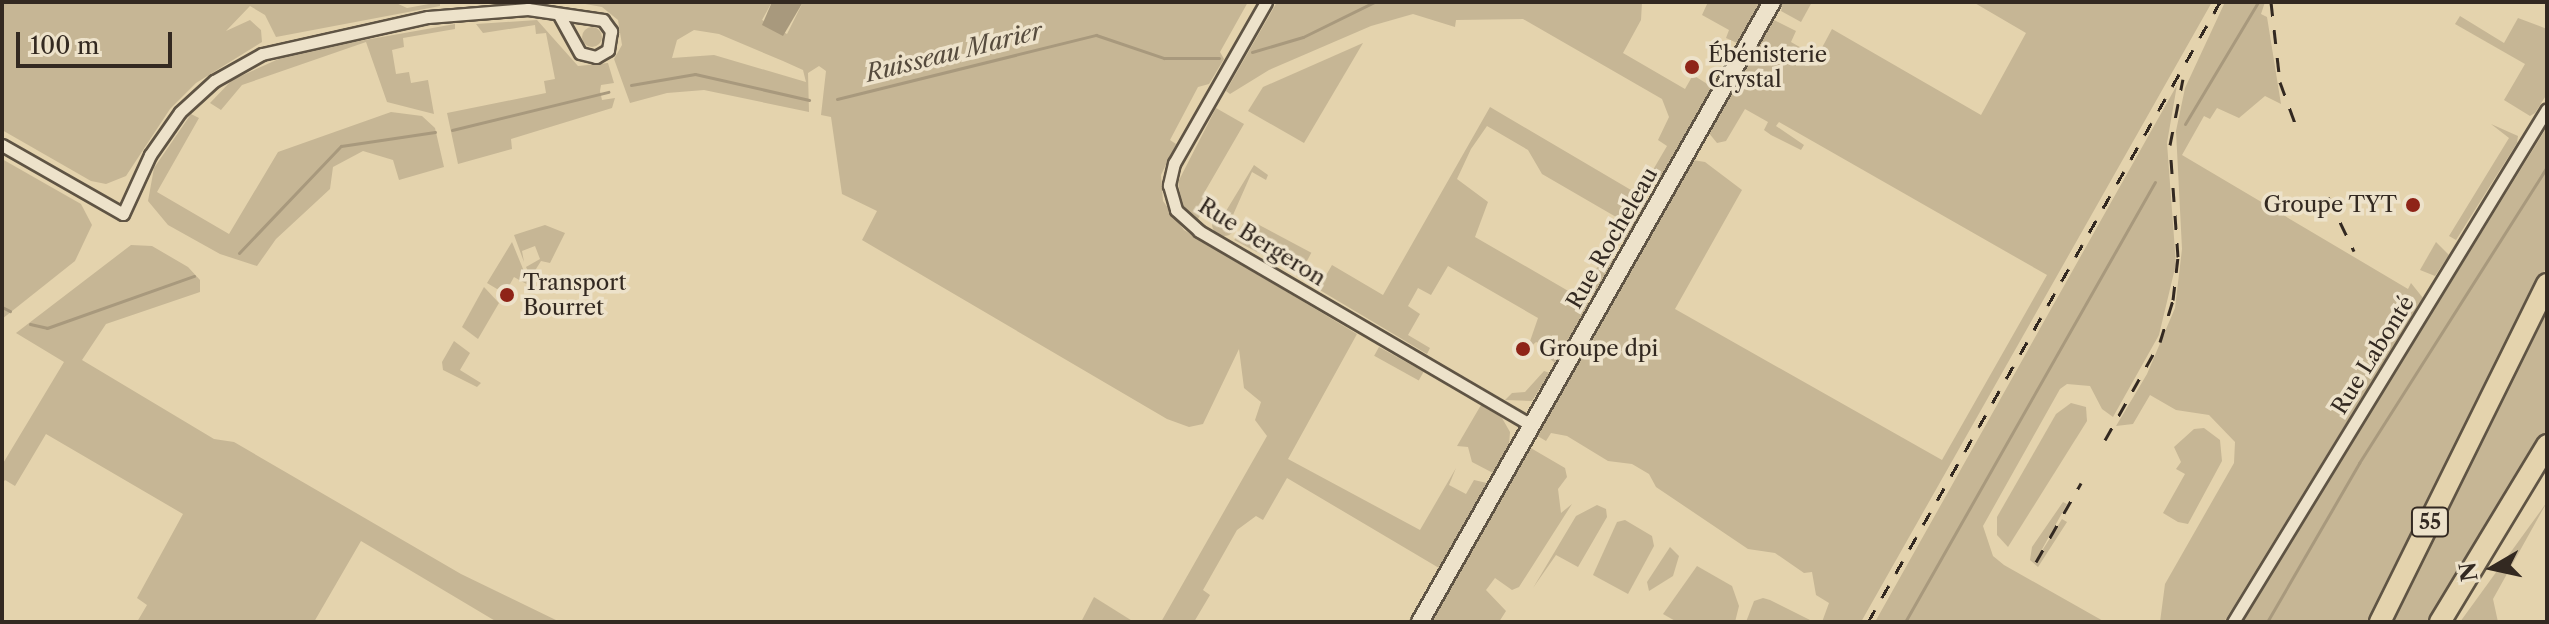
<!DOCTYPE html>
<meta charset="utf-8">
<style>
body{margin:0}
#map{position:relative;width:2549px;height:624px;overflow:hidden;background:#e4d3ad;font-family:"Libre Caslon Text",serif}
div>[style]{position:absolute}
[style*='--x']{left:calc(var(--x)*1px);top:calc(var(--y)*1px);width:calc(var(--w)*1px);rotate:calc(var(--a)*1deg)}
.green>*{inset:0;background:#c6b695;transform-origin:0 0}
.round{border-radius:50%}
.water>*{inset:0;background:#a8997d}
.stream>*{height:3px;margin:-1.5px;padding:0 1.5px;transform-origin:1.5px;border-radius:1.5px;background:#a8997d}
.roads{filter:drop-shadow(2px 0 #5f5444) drop-shadow(-2px 0 #5f5444) drop-shadow(0 2px #5f5444) drop-shadow(0 -2px #5f5444)}
.street>*{height:11px;margin:-5.5px;padding:0 5.5px;transform-origin:5.5px;border-radius:5.5px;background:#ede2ca}
.secondary>*{height:16px;margin:-8px;padding:0 8px;transform-origin:8px;border-radius:8px;background:#ede2ca}
.highway>*{height:20px;margin:-10px;padding:0 10px;transform-origin:10px;border-radius:10px;background:#e4d3ad}
.rail>*{height:3px;margin-top:-1.5px;transform-origin:0;background:repeating-linear-gradient(90deg,#332921 0 14px,transparent 0 28px)}
.dots>*{width:22px;height:22px;translate:-50% -50%;box-sizing:border-box;border:4px solid #ede2ca;border-radius:50%}
span{translate:-50% -50%;white-space:nowrap;text-align:center;line-height:1.15;-webkit-text-stroke:7px #ede2ca;paint-order:stroke}
.shield-label span{padding:2px 6px;background:#ede2ca;border:2px solid;border-radius:6px;-webkit-text-stroke-width:0}
.shield-label{font-size:20px;color:#332921;font-weight:700}
.poi-label{font-size:22px;color:#332921}
.left{translate:0 -50%;text-align:left}
.right{translate:-100% -50%;text-align:right}
.street-label{font-size:22px;color:#332921}
.water-label{font-size:24px;color:#564b3d;font-style:italic}
.frame{position:absolute;inset:0;border:4px solid #332921;pointer-events:none}
.north{position:absolute;left:2453px;top:528px;width:80px;height:80px;-webkit-text-stroke:6px #ede2ca;paint-order:stroke;rotate:261deg;font-size:22px;font-weight:700;line-height:32px;text-align:center;color:#332921}
.north::after{content:'';display:block;margin:auto;width:28px;height:36px;background:#332921;clip-path:polygon(50% 0,100% 100%,50% 72%,0 100%)}
.scale{position:absolute;left:16px;top:32px;width:156px;height:36px;box-sizing:border-box;border:4px solid #332921;border-top:0;padding-left:10px;font-size:24px;line-height:28px;white-space:nowrap;color:#332921;-webkit-text-stroke:6px #ede2ca;paint-order:stroke}
</style>
<div id="map">
<div class="green">
<div style="clip-path:polygon(2px 2px,394px 2px,407px 8px,440px 2px,440px 6px,276px 37px,265px 15px,250px 6px,226px 31px,250px 20px,261px 30px,262px 42px,196px 83px,170px 109px,126px 176px,106px 184px,91px 181px,2px 130px)"></div>
<div style="clip-path:polygon(evenodd,574px 2px,772px 2px,762px 20px,787px 34px,803px 2px,1248px 2px,1220px 52px,1224px 59px,1209px 84px,1198px 87px,1170px 140px,1176px 144px,1161px 175px,1163px 201px,1184px 230px,1357px 334px,1288px 459px,1420px 530px,1456px 468px,1449px 485px,1466px 494px,1474px 480px,1487px 483px,1439px 568px,1287px 478px,1263px 520px,1256px 516px,1237px 530px,1203px 590px,1210px 595px,1194px 622px,1161px 622px,1267px 436px,1255px 420px,1261px 402px,1244px 388px,1239px 349px,1203px 424px,1189px 427px,1167px 419px,862px 240px,877px 211px,842px 194px,831px 117px,821px 115px,826px 71px,819px 66px,808px 73px,809px 112px,704px 90px,667px 93px,630px 103px,614px 59px,622px 45px,618px 20px,602px 7px,574px 2px,694px 30px,719px 34px,783px 61px,803px 70px,806px 82px,714px 55px,672px 58px,677px 40px,694px 30px)"></div>
<div style="clip-path:polygon(1277px 2px,1642px 2px,1641px 20px,1623px 53px,1685px 89px,1693px 75px,1712px 87px,1660px 179px,1650px 175px,1667px 146px,1658px 140px,1669px 117px,1662px 99px,1523px 19px,1456px 20px,1455px 27px,1413px 14px,1371px 26px,1269px 70px,1230px 94px,1226px 91px)"></div>
<div style="clip-path:polygon(1708px 2px,1760px 2px,1737px 43px,1726px 38px,1729px 30px,1702px 15px)"></div>
<div style="clip-path:polygon(1783px 2px,1812px 2px,1801px 22px,1781px 11px)"></div>
<div style="clip-path:polygon(1973px 2px,2212px 2px,1861px 622px,1822px 622px,1829px 603px,1816px 595px,1812px 572px,1804px 573px,1775px 553px,1748px 549px,1656px 487px,1649px 474px,1632px 464px,1608px 461px,1567px 436px,1551px 433px,1546px 441px,1536px 435px,1693px 160px,1705px 162px,1742px 190px,1675px 309px,1942px 460px,2047px 275px,1779px 122px,1776px 126px,1804px 145px,1801px 150px,1771px 135px,1764px 130px,1768px 122px,1745px 109px,1726px 141px,1717px 143px,1708px 132px,1774px 20px,1796px 31px,1791px 42px,1817px 57px,1832px 29px,1981px 115px,2026px 33px)"></div>
<div style="clip-path:polygon(2225px 2px,2265px 2px,2261px 14px,2267px 17px,2281px 104px,2265px 96px,2239px 118px,2217px 108px,2210px 119px,2204px 116px,2182px 155px,2408px 289px,2411px 283px,2423px 298px,2224px 622px,2160px 622px,2165px 584px,2234px 463px,2235px 442px,2209px 415px,2176px 410px,2150px 395px,2133px 424px,2116px 426px,2147px 374px,2175px 308px,2182px 249px,2176px 131px,2185px 88px)"></div>
<div style="clip-path:polygon(2460px 16px,2504px 43px,2518px 18px,2547px 29px,2547px 94px,2535px 113px,2530px 116px,2504px 100px,2525px 64px,2455px 24px)"></div>
<div style="clip-path:polygon(537px 20px,578px 66px,608px 63px,614px 83px,601px 85px,600px 91px,602px 100px,615px 98px,612px 108px,511px 139px,512px 149px,458px 164px,447px 113px,546px 93px,544px 81px,555px 79px,546px 33px,536px 34px,535px 25px,483px 33px,476px 24px)"></div>
<div style="clip-path:polygon(455px 24px,455px 29px,403px 38px,404px 47px,392px 50px,396px 74px,409px 72px,411px 83px,428px 80px,434px 114px,387px 102px,366px 42px,242px 85px,221px 110px,210px 103px,232px 80px,292px 53px)"></div>
<div class="round" style="left:582px;top:27px;width:20px;height:20px"></div>
<div style="clip-path:polygon(1363px 43px,1304px 143px,1248px 111px,1263px 87px)"></div>
<div style="clip-path:polygon(2177px 85px,2167px 143px,2176px 264px,2159px 335px,2113px 417px,2102px 409px,2090px 386px,2067px 384px,2060px 389px,1983px 526px,1993px 556px,2004px 565px,2105px 622px,1875px 622px)"></div>
<div style="clip-path:polygon(1490px 107px,1648px 200px,1624px 242px,1618px 234px,1623px 221px,1542px 174px,1528px 150px,1487px 126px,1471px 149px,1457px 179px,1488px 202px,1475px 237px,1589px 303px,1555px 363px,1549px 358px,1550px 347px,1536px 342px,1527px 350px,1538px 318px,1448px 266px,1431px 295px,1418px 288px,1408px 306px,1420px 314px,1408px 335px,1430px 348px,1427px 354px,1318px 289px,1332px 265px,1383px 295px)"></div>
<div style="clip-path:polygon(1216px 108px,1244px 124px,1204px 193px,1210px 198px,1198px 219px,1182px 204px,1178px 182px)"></div>
<div style="clip-path:polygon(391px 112px,422px 116px,435px 128px,444px 167px,399px 180px,393px 160px,363px 151px,333px 167px,330px 189px,276px 239px,257px 266px,220px 254px,168px 225px,148px 201px,154px 168px,191px 114px,199px 118px,157px 192px,229px 234px,278px 152px)"></div>
<div style="clip-path:polygon(2491px 124px,2518px 136px,2517px 143px,2456px 240px,2449px 236px,2509px 138px)"></div>
<div style="clip-path:polygon(2547px 127px,2547px 266px,2370px 622px,2241px 622px)"></div>
<div style="clip-path:polygon(2px 159px,81px 204px,92px 225px,75px 261px,2px 319px)"></div>
<div style="clip-path:polygon(1254px 165px,1268px 175px,1266px 180px,1252px 172px,1233px 215px,1226px 211px)"></div>
<div class="round" style="left:1212px;top:212px;width:24px;height:24px"></div>
<div style="left:1246px;top:218px;width:74px;height:25px;rotate:28deg"></div>
<div style="clip-path:polygon(545px 225px,565px 233px,550px 263px,541px 261px,531px 277px,526px 267px,540px 259px,535px 246px,522px 251px,524px 262px,514px 235px)"></div>
<div style="clip-path:polygon(512px 242px,530px 286px,514px 277px,509px 286px,497px 289px,487px 283px)"></div>
<div style="clip-path:polygon(2436px 242px,2449px 255px,2435px 276px,2420px 270px)"></div>
<div style="clip-path:polygon(131px 245px,152px 246px,188px 267px,200px 280px,200px 292px,106px 324px,82px 360px,214px 439px,234px 442px,461px 574px,560px 622px,497px 622px,361px 541px,314px 622px,137px 622px,147px 605px,137px 598px,183px 514px,46px 434px,15px 486px,5px 480px,2px 484px,2px 465px,64px 362px,16px 333px)"></div>
<div style="clip-path:polygon(1603px 259px,1614px 259px,1593px 296px,1587px 283px)"></div>
<div style="clip-path:polygon(484px 287px,499px 303px,478px 339px,462px 327px)"></div>
<div style="clip-path:polygon(2547px 305px,2547px 429px,2429px 622px,2389px 622px)"></div>
<div style="clip-path:polygon(454px 341px,470px 353px,460px 370px,481px 383px,477px 387px,443px 370px,442px 362px)"></div>
<div style="left:1379px;top:347px;width:51px;height:10px;rotate:29deg"></div>
<div style="clip-path:polygon(1544px 371px,1550px 373px,1532px 401px,1505px 400px,1512px 393px,1525px 392px)"></div>
<div style="clip-path:polygon(2071px 403px,2086px 407px,2087px 421px,2008px 547px,1997px 535px,1997px 517px,2056px 414px)"></div>
<div style="clip-path:polygon(1481px 405px,1502px 418px,1510px 432px,1509px 445px,1493px 473px,1472px 462px,1468px 447px,1457px 446px)"></div>
<div style="clip-path:polygon(2204px 428px,2220px 440px,2222px 461px,2188px 524px,2178px 522px,2163px 513px,2185px 474px,2176px 469px,2181px 462px,2174px 447px,2194px 429px)"></div>
<div style="clip-path:polygon(1529px 447px,1565px 468px,1567px 477px,1558px 489px,1561px 513px,1572px 504px,1519px 587px,1512px 590px,1495px 578px,1486px 590px,1506px 611px,1499px 622px,1429px 622px)"></div>
<div style="clip-path:polygon(2063px 502px,2067px 504px,2035px 562px,2062px 519px,2067px 522px,2038px 567px,2030px 560px,2032px 547px)"></div>
<div style="clip-path:polygon(2547px 502px,2493px 599px,2498px 622px,2460px 622px)"></div>
<div style="clip-path:polygon(1597px 505px,1606px 509px,1607px 517px,1578px 567px,1556px 555px,1533px 588px,1576px 516px)"></div>
<div style="clip-path:polygon(1625px 520px,1652px 536px,1654px 546px,1628px 594px,1593px 575px,1617px 522px)"></div>
<div style="clip-path:polygon(1670px 547px,1679px 556px,1673px 576px,1649px 591px,1647px 582px)"></div>
<div style="clip-path:polygon(1697px 566px,1732px 586px,1739px 606px,1735px 622px,1677px 622px,1663px 614px)"></div>
<div style="clip-path:polygon(1094px 597px,1134px 622px,1081px 622px)"></div>
<div style="clip-path:polygon(1763px 598px,1770px 600px,1814px 622px,1746px 622px,1754px 601px)"></div>
</div>
<div class="water">
<div style="clip-path:polygon(772px 2px,803px 2px,783px 36px,762px 25px)"></div>
</div>
<div class="stream">
<div style="--x:1252;--y:52;--w:53;--a:-16.4"></div>
<div style="--x:1303;--y:37;--w:79;--a:-26.2"></div>
<div style="--x:631;--y:85;--w:65;--a:-9.8"></div>
<div style="--x:695;--y:74;--w:117;--a:12.8"></div>
<div style="--x:837;--y:99;--w:267;--a:-13.9"></div>
<div style="--x:1096;--y:35;--w:72;--a:18.7"></div>
<div style="--x:1164;--y:58;--w:55;--a:0"></div>
<div style="--x:2185;--y:124;--w:142;--a:-59.1"></div>
<div style="--x:452;--y:130;--w:161;--a:-13.7"></div>
<div style="--x:239;--y:253;--w:148;--a:-46.4"></div>
<div style="--x:341;--y:146;--w:95;--a:-8.5"></div>
<div style="--x:2;--y:307;--w:9;--a:27"></div>
<div style="--x:30;--y:324;--w:17;--a:13"></div>
<div style="--x:47;--y:328;--w:156;--a:-19.5"></div>
<div style="--x:1905;--y:622;--w:506;--a:-60.4"></div>
<div style="--x:2267;--y:622;--w:184;--a:-59.9"></div>
<div style="--x:2359;--y:463;--w:351;--a:-57.6"></div>
</div>
<div class="roads">
<div class="street">
<div style="--x:1266;--y:2;--w:185;--a:119.7"></div>
<div style="--x:1174;--y:163;--w:23;--a:103"></div>
<div style="--x:1169;--y:185;--w:26;--a:74"></div>
<div style="--x:1176;--y:210;--w:31;--a:42"></div>
<div style="--x:1199;--y:231;--w:385;--a:30.3"></div>
<div style="--x:2;--y:145;--w:139;--a:29.7"></div>
<div style="--x:123;--y:214;--w:65;--a:-65.4"></div>
<div style="--x:150;--y:155;--w:52;--a:-55.1"></div>
<div style="--x:180;--y:112;--w:46;--a:-42.4"></div>
<div style="--x:214;--y:81;--w:55;--a:-29.4"></div>
<div style="--x:262;--y:54;--w:170;--a:-12.6"></div>
<div style="--x:428;--y:17;--w:100;--a:-4.6"></div>
<div style="--x:528;--y:9;--w:76;--a:8.3"></div>
<div style="--x:603;--y:20;--w:14;--a:54"></div>
<div style="--x:611;--y:31;--w:19;--a:99"></div>
<div style="--x:608;--y:50;--w:14;--a:150"></div>
<div style="--x:596;--y:57;--w:16;--a:-166"></div>
<div style="--x:580;--y:53;--w:43;--a:-118.9"></div>
<div style="--x:2233;--y:622;--w:601;--a:-58.53"></div>
</div>
<div class="secondary">
<div style="--x:1420;--y:622;--w:713;--a:-60.41"></div>
</div>
<div class="highway">
<div style="--x:2380;--y:622;--w:377;--a:-63.7"></div>
<div style="--x:2440;--y:622;--w:207;--a:-58.8"></div>
</div>
</div>
<div class="rail">
<div style="--x:2271;--y:2;--w:81;--a:83.6"></div>
<div style="--x:2280;--y:82;--w:55;--a:69.9"></div>
<div style="--x:2328;--y:197;--w:60;--a:64.3"></div>
<div style="--x:2105;--y:440;--w:112;--a:-60.7"></div>
<div style="--x:2160;--y:342;--w:44;--a:-72.8"></div>
<div style="--x:2173;--y:300;--w:43;--a:-83.4"></div>
<div style="--x:2178;--y:257;--w:112;--a:-94.1"></div>
<div style="--x:2170;--y:145;--w:67;--a:-78.9"></div>
<div style="--x:2036;--y:562;--w:91;--a:-60.3"></div>
<div style="--x:1868;--y:622;--w:713;--a:-60.41"></div>
</div>
<div class="dots">
<div style="left:1692px;top:67px;background:#8f2418"></div>
<div style="left:2413px;top:205px;background:#8f2418"></div>
<div style="left:507px;top:295px;background:#8f2418"></div>
<div style="left:1523px;top:349px;background:#8f2418"></div>
</div>
<div class="shield-label">
<span style="left:2430px;top:522px">55</span>
</div>
<div class="poi-label">
<span class="left" style="left:1708px;top:67px">Ébénisterie<br>Crystal</span>
<span class="right" style="left:2397px;top:205px">Groupe TYT</span>
<span class="left" style="left:523px;top:295px">Transport<br>Bourret</span>
<span class="left" style="left:1539px;top:349px">Groupe dpi</span>
</div>
<div class="street-label">
<span style="left:1612px;top:238px;rotate:-60deg">Rue Rocheleau</span>
<span style="left:1262px;top:242px;rotate:32deg">Rue Bergeron</span>
<span style="left:2373px;top:355px;rotate:-58deg">Rue Labonté</span>
</div>
<div class="water-label">
<span style="left:954px;top:52px;rotate:-14deg">Ruisseau Marier</span>
</div>
<div class="frame"></div>
<div class="north">N</div>
<div class="scale">100 m</div>
</div>
